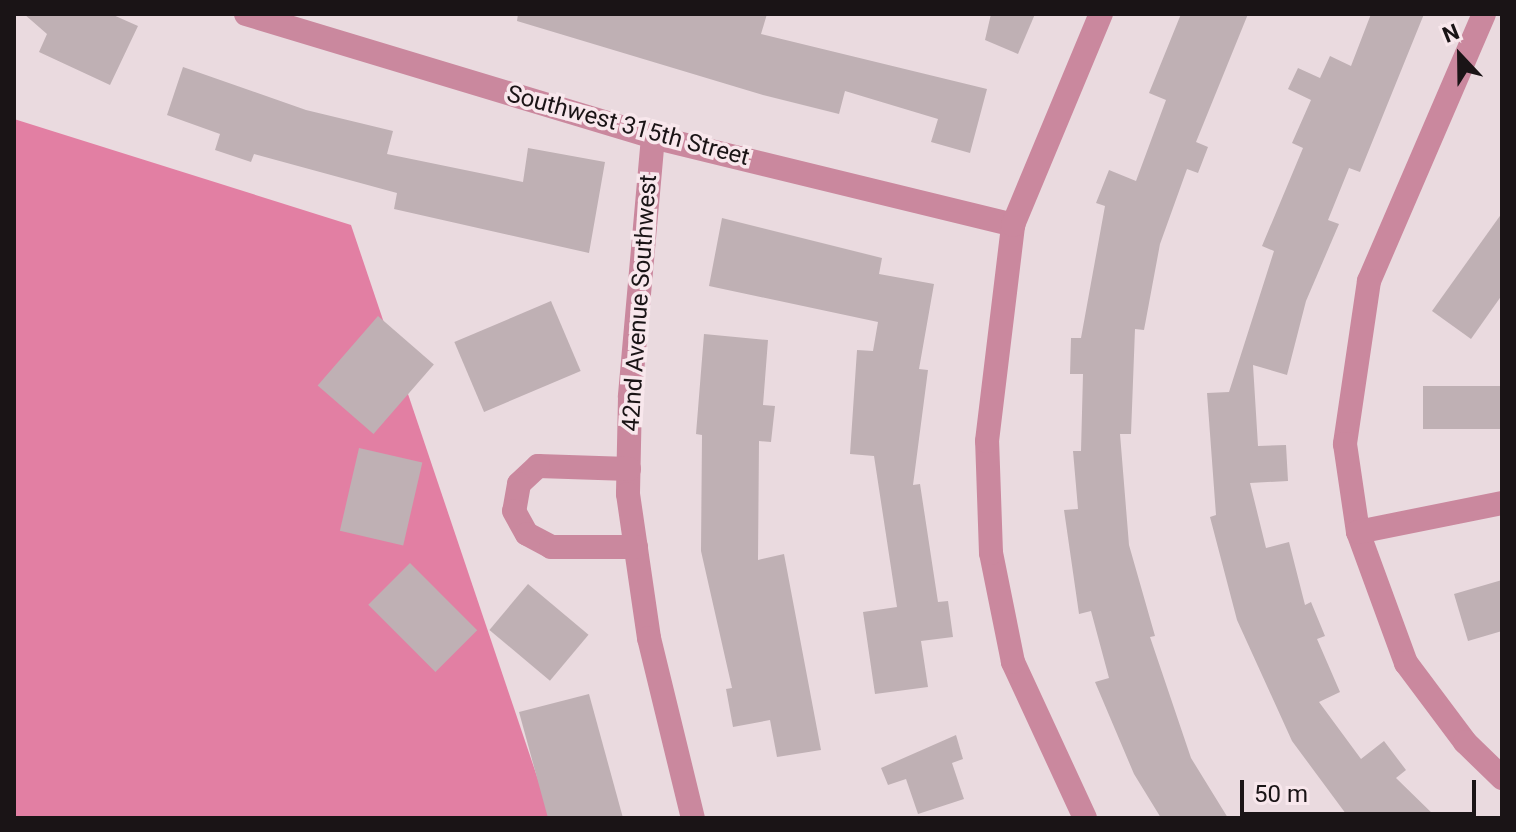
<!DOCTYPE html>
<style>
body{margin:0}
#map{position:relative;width:1516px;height:832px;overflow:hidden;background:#eadadf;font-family:Roboto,sans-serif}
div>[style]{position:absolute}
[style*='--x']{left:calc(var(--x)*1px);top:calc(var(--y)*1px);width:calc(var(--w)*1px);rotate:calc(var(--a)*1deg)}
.forest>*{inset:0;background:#e27fa3}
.building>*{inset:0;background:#bfb0b4;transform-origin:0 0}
.street>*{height:24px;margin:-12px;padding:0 12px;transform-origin:12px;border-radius:12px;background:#ca889e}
span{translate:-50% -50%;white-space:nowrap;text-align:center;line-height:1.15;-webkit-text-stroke:7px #f8e7ec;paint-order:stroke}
.street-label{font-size:24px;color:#1a1416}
.frame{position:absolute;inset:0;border:16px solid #1a1416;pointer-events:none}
.north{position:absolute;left:1420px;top:16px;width:80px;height:80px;-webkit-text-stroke:6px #f8e7ec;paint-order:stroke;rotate:338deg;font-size:22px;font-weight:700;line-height:32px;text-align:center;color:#1a1416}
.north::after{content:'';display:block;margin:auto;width:28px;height:36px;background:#1a1416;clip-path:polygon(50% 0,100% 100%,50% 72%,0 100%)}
.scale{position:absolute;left:1240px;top:780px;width:236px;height:36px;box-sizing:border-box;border:4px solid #1a1416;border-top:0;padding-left:10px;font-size:24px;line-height:28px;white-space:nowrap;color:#1a1416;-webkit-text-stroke:6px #f8e7ec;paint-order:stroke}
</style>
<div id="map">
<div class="forest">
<div style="clip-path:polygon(14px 119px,351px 225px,551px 818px,14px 818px)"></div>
</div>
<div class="building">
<div style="clip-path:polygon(24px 14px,111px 14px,138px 26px,110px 85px,39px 52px,47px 34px)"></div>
<div style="clip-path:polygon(518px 14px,767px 14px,761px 34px,987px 89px,970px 153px,931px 142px,938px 119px,845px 91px,839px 114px,763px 95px,517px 21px)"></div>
<div style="clip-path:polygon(991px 14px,1035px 14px,1018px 54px,985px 40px)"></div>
<div style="clip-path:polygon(1181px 14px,1248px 14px,1196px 142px,1208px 147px,1198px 173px,1187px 169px,1160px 244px,1144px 330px,1135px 329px,1131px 434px,1120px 434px,1129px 545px,1155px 636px,1150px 637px,1191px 758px,1228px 818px,1161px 818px,1134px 774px,1095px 682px,1109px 678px,1091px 611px,1079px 614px,1064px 510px,1078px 509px,1073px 451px,1081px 451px,1083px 374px,1070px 374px,1071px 338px,1081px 338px,1105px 206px,1096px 203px,1109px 170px,1136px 181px,1166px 100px,1149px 93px)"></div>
<div style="clip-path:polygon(1371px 14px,1424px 14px,1360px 172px,1349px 168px,1328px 220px,1339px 224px,1306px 301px,1287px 375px,1253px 365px,1258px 446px,1286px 445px,1288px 481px,1250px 483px,1266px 548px,1289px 542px,1305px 605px,1311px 602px,1325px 636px,1317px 639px,1340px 692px,1319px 702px,1361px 759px,1384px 741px,1406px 770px,1396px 778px,1437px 818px,1349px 818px,1292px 741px,1237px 620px,1210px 517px,1216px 515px,1207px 393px,1229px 392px,1274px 251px,1262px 246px,1303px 148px,1292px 143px,1311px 100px,1288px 89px,1298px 68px,1320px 78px,1330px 56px,1351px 66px)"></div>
<div style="clip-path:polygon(183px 67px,306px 110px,393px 131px,387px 154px,523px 182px,528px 148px,605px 162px,589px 253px,394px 209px,397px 193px,254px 154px,251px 162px,215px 150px,220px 134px,167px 115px)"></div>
<div style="clip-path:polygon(1502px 213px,1502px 295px,1471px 339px,1432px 311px)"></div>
<div style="clip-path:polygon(722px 218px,882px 258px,879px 274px,934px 284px,919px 369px,928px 370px,913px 485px,920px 484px,938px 602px,948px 601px,953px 637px,921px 641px,928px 687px,875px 694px,863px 612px,897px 607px,874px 456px,850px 454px,857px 350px,873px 351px,878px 322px,709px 286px)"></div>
<div style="left:551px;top:301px;width:76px;height:105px;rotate:67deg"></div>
<div style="left:378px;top:316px;width:74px;height:92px;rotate:41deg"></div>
<div style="clip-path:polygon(704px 334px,768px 340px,763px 405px,775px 406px,771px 442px,759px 441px,758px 560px,784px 554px,821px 750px,777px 757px,770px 720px,733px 727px,726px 689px,732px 688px,701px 551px,702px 435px,696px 434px)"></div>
<div style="left:1502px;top:386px;width:43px;height:79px;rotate:90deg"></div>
<div style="left:359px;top:448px;width:65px;height:85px;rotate:13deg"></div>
<div style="left:410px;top:563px;width:95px;height:59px;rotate:45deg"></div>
<div style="clip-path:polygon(1502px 580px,1502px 631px,1468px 641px,1454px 594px)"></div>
<div style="left:528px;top:584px;width:79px;height:60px;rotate:40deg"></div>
<div style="clip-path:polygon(589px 694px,623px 818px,548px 818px,519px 712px)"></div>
<div style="clip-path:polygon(956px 735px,963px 759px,952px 763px,964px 799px,918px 814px,906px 779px,888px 785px,881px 768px)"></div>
</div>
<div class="street">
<div style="--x:246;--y:14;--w:425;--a:16.8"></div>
<div style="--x:653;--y:137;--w:371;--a:13.7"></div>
<div style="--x:1484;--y:14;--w:291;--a:113.3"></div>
<div style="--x:1369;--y:281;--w:165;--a:98.4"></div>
<div style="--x:1345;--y:444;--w:89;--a:81.6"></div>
<div style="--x:1358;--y:532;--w:140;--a:69.9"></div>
<div style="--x:1406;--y:663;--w:99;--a:53.2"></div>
<div style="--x:1465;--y:742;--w:52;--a:44.2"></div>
<div style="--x:653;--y:137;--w:261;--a:95.1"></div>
<div style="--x:630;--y:397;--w:97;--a:91.2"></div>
<div style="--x:628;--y:494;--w:146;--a:81.7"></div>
<div style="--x:649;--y:638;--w:185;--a:76.3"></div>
<div style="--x:629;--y:469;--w:91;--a:-178.1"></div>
<div style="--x:538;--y:466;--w:26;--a:137"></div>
<div style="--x:519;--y:484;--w:27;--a:100"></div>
<div style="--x:514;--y:511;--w:26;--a:61"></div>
<div style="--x:527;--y:534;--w:27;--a:28"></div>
<div style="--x:551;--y:547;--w:85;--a:0"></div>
<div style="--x:1358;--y:532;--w:147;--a:-11.4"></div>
<div style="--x:1085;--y:818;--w:172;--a:-114.8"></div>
<div style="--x:1013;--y:662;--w:111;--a:-101.4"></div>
<div style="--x:991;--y:553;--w:112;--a:-92"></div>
<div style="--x:987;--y:441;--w:218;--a:-83.1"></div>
<div style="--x:1013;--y:225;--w:229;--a:-67.4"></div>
</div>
<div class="street-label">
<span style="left:628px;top:126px;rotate:15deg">Southwest 315th Street</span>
<span style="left:640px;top:303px;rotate:-86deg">42nd Avenue Southwest</span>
</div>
<div class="frame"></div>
<div class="north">N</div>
<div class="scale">50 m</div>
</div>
